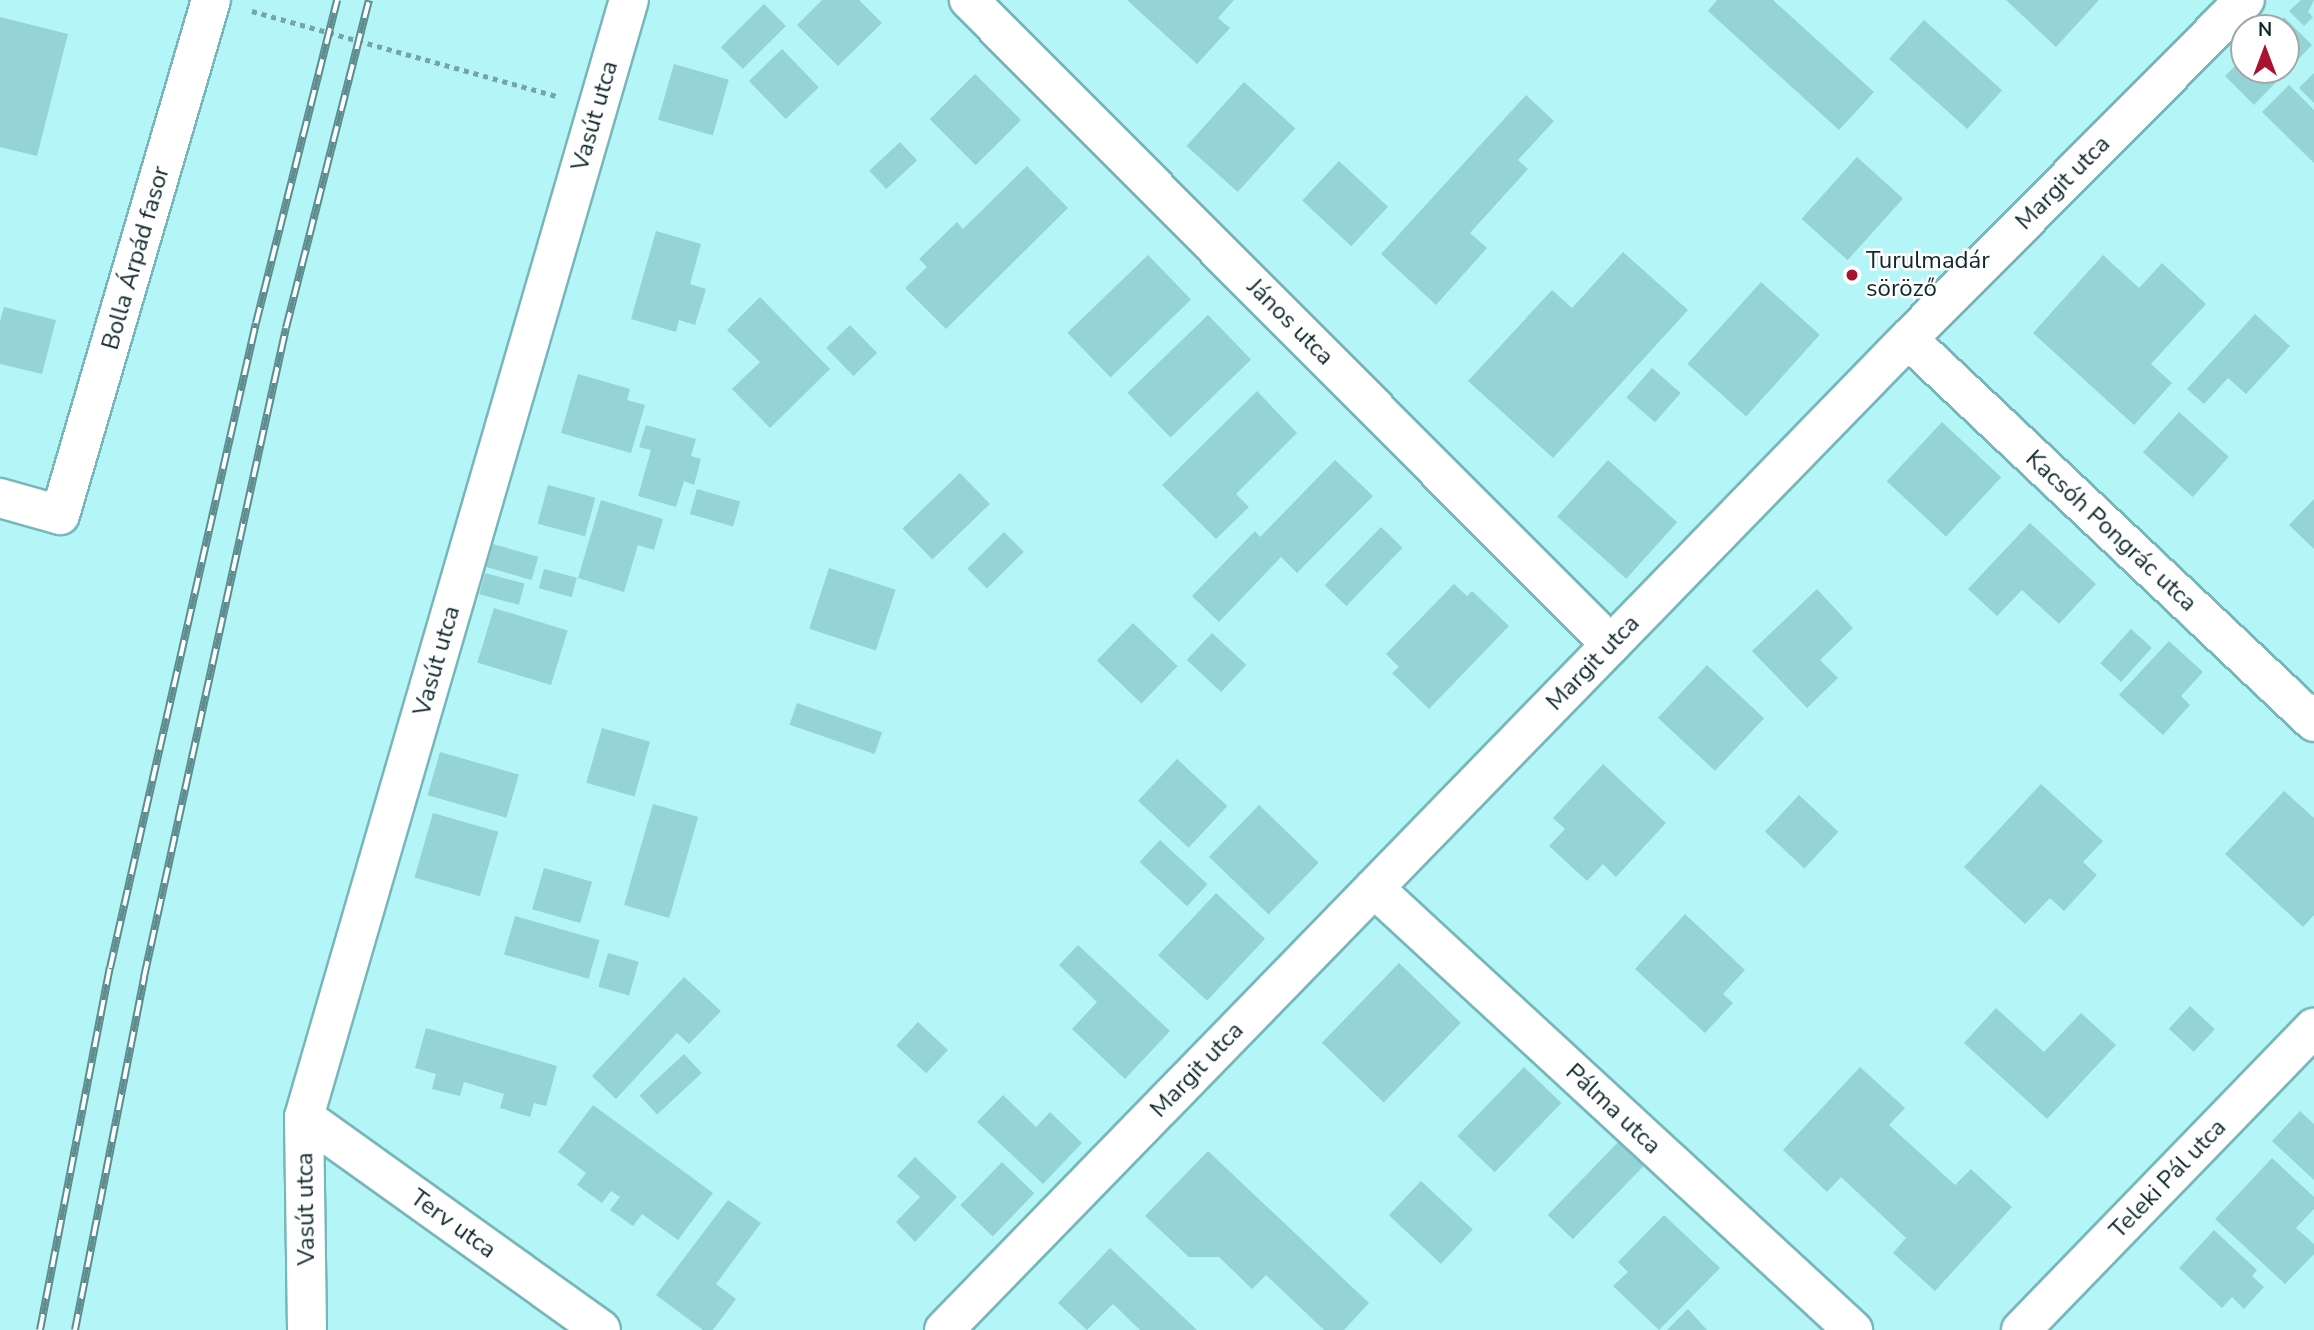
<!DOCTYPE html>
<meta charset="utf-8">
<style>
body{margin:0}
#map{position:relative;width:2314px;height:1330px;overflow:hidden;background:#b4f5f8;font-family:"Nunito Sans",sans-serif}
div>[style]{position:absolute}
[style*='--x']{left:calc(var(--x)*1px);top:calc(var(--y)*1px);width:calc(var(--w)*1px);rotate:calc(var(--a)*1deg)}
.building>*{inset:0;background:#94d4d7;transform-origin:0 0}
.path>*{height:4.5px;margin-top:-2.25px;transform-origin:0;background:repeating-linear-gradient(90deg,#74a6a8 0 5px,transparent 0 10px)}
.roads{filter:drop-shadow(2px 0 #77b6ba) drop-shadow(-2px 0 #77b6ba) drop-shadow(0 2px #77b6ba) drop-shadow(0 -2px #77b6ba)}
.street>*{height:38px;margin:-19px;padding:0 19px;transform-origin:19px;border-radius:19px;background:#fff}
.rail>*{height:8px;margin-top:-4px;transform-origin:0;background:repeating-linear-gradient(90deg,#fff 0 16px,#5f8c8f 0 32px);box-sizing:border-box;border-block:2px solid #5f8c8f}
.dots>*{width:19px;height:19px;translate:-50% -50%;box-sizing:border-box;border:4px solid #fff;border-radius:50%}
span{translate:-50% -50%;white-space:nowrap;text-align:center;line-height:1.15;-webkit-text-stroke:5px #fff;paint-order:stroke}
.street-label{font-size:24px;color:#0f292b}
.poi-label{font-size:24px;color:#0f292b}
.left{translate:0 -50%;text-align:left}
.north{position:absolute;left:2230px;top:14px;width:70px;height:70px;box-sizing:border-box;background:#fff;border:2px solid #9fa9aa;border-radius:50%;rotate:0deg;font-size:19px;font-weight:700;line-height:28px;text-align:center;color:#0f292b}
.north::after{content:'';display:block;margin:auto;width:24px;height:32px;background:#aa132e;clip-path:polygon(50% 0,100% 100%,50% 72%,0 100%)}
</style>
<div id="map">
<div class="building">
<div style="clip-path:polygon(822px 0,859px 0,882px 23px,838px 66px,797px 25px)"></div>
<div style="clip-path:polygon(1127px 0,1234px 0,1218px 18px,1230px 28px,1197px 64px)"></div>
<div style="clip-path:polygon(1717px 0,1773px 0,1874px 92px,1839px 130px,1708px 11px)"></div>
<div style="clip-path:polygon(2006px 0,2099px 0,2056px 47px)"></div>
<div style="clip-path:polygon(2301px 0,2314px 0,2308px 12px,2313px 17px,2304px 26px,2289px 11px)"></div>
<div style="left:764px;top:4px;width:31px;height:61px;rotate:45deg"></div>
<div style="clip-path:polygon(0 17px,68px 34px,37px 156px,0 147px)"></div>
<div style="clip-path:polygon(2284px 17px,2312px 45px,2254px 105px,2225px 76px,2244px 57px,2244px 70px,2286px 70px,2286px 28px,2273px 28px)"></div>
<div style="left:1924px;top:20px;width:105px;height:52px;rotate:42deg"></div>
<div style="left:782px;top:49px;width:53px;height:46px;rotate:46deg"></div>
<div style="left:674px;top:64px;width:57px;height:58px;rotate:16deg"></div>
<div style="clip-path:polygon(2314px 73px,2314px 103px,2299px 88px)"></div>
<div style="left:975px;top:74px;width:65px;height:64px;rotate:45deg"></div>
<div style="left:1244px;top:82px;width:69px;height:86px;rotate:42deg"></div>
<div style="clip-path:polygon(2289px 85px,2314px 110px,2314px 163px,2262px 112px)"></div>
<div style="clip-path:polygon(1526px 95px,1554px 121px,1518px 160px,1528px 169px,1470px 233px,1487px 248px,1436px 305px,1381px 254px)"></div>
<div style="left:900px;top:142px;width:25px;height:42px;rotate:47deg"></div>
<div style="left:1857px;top:157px;width:62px;height:83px;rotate:42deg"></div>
<div style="left:1339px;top:161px;width:67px;height:54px;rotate:43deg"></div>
<div style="clip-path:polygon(1027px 166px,1068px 208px,946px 329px,905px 288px,927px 267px,919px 259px,957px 222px,963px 229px)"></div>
<div style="clip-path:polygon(656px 231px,701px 244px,690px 284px,706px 289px,695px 325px,679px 320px,676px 332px,631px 319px)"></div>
<div style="clip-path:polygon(1623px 252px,1688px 310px,1553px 458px,1468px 381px,1552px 290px,1572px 308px)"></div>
<div style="left:1148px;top:255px;width:62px;height:112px;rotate:46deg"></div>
<div style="clip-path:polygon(2103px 255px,2139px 288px,2162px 263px,2206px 304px,2151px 364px,2172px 383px,2134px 425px,2033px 333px)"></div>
<div style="left:1761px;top:282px;width:79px;height:110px;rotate:42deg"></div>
<div style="clip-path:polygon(760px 297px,830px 369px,770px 428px,732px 389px,760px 362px,727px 330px)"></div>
<div style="clip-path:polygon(4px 307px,56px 320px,42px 374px,0 364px,0 322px)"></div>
<div style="clip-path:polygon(2255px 314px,2290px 346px,2246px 394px,2228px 378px,2204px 404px,2187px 389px)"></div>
<div style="left:1208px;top:315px;width:62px;height:112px;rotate:46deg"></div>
<div style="left:850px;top:325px;width:39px;height:33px;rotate:46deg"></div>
<div style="left:1652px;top:368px;width:38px;height:39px;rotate:41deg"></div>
<div style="clip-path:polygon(578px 374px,630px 389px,627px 400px,645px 405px,631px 453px,561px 433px)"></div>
<div style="clip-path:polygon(1257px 391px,1297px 433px,1236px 494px,1249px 507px,1216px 539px,1162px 485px)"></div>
<div style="left:2179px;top:412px;width:67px;height:54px;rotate:42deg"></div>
<div style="left:1942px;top:422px;width:81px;height:81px;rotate:43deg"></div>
<div style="clip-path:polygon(646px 425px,696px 439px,691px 456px,701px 459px,694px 485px,684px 481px,676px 507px,638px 496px,651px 450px,639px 447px)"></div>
<div style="clip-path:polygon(1335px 460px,1373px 496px,1297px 573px,1281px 557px,1219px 622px,1192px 596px,1255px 531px,1260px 537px)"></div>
<div style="left:1608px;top:460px;width:93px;height:76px;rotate:42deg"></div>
<div style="left:960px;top:473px;width:43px;height:80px;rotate:46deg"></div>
<div style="left:548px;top:485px;width:49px;height:40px;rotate:15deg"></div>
<div style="left:697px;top:489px;width:45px;height:26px;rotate:16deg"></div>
<div style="clip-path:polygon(2314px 499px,2314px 549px,2289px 525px)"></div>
<div style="clip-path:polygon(601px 500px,663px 519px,654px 550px,638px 545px,624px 592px,578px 578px)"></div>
<div style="clip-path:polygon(2030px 523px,2096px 584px,2059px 624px,2022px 590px,1997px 616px,1968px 589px)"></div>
<div style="left:1381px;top:527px;width:30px;height:81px;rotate:44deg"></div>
<div style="left:1004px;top:532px;width:28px;height:52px;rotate:45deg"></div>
<div style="left:493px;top:544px;width:47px;height:24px;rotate:16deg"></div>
<div style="left:829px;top:568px;width:70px;height:64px;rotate:18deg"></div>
<div style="left:544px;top:569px;width:34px;height:20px;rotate:15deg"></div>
<div style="left:485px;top:573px;width:41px;height:22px;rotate:15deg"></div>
<div style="clip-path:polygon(1454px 584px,1467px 596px,1472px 591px,1509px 626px,1429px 709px,1392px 673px,1399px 667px,1386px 654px)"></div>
<div style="clip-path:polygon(1817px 589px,1853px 628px,1820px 660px,1838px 678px,1807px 708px,1752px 651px)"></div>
<div style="left:494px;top:608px;width:77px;height:57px;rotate:17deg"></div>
<div style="left:1133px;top:623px;width:62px;height:52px;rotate:44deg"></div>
<div style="left:2131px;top:629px;width:28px;height:46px;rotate:42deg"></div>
<div style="left:1212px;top:633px;width:47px;height:37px;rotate:43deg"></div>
<div style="clip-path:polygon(2169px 641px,2203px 672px,2181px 696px,2190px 705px,2163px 735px,2119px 695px)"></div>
<div style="left:1707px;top:665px;width:78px;height:72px;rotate:43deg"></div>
<div style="left:797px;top:703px;width:90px;height:23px;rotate:19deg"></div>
<div style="left:602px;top:728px;width:50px;height:57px;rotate:16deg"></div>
<div style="left:440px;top:752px;width:82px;height:45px;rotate:16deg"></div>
<div style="left:1177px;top:759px;width:69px;height:57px;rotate:43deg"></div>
<div style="clip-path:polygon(1603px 764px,1666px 823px,1616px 877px,1603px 864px,1587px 881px,1549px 846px,1565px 829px,1553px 818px)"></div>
<div style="clip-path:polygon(2041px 784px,2103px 841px,2083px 862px,2097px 875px,2064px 911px,2050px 898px,2025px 924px,1964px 867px)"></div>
<div style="clip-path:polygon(2284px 791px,2314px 818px,2314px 915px,2303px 927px,2225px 854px)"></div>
<div style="left:1799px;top:795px;width:54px;height:50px;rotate:43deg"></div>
<div style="left:653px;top:804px;width:47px;height:105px;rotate:16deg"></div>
<div style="left:1259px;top:805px;width:83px;height:72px;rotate:44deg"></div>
<div style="left:433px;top:813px;width:68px;height:67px;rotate:16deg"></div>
<div style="left:1160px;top:840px;width:65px;height:30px;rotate:43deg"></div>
<div style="left:544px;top:868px;width:50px;height:43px;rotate:16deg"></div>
<div style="left:1216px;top:893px;width:67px;height:85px;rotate:43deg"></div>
<div style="clip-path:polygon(1685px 914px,1745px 970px,1723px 994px,1733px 1003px,1705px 1033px,1635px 969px)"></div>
<div style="left:515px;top:916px;width:88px;height:40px;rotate:16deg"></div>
<div style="clip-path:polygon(1078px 945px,1170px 1031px,1125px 1079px,1072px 1029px,1097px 1002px,1059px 965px)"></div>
<div style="left:608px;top:953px;width:32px;height:35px;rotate:16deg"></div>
<div style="left:1399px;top:963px;width:86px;height:111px;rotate:44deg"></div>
<div style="clip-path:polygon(684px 977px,721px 1011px,689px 1044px,677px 1033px,616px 1099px,592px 1076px)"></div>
<div style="left:2190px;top:1006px;width:34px;height:31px;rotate:43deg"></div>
<div style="clip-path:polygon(1996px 1008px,2044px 1052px,2081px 1013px,2116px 1045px,2047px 1119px,1964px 1043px)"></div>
<div style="left:918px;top:1022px;width:41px;height:32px;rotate:43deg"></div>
<div style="clip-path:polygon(426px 1028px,557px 1066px,546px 1106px,534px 1103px,530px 1117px,500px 1108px,504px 1094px,464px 1082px,460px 1096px,432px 1089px,436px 1074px,415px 1068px)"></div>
<div style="left:684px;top:1054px;width:26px;height:61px;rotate:47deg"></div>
<div style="left:1524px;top:1067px;width:52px;height:96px;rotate:44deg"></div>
<div style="clip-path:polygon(1860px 1067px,1905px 1108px,1889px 1125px,1955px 1185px,1971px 1169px,2012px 1207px,1935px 1291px,1893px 1253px,1906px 1238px,1841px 1177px,1827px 1192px,1783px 1150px)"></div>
<div style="clip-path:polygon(1003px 1095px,1036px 1127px,1050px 1112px,1082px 1143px,1043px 1184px,977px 1122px)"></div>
<div style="clip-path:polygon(593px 1105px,713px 1193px,678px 1240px,642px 1214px,633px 1226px,610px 1210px,620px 1197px,611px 1191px,602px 1203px,577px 1185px,586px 1173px,558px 1152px)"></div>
<div style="clip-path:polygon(2300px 1111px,2314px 1124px,2314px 1180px,2272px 1141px)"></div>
<div style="left:1622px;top:1138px;width:35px;height:107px;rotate:44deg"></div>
<div style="clip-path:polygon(1208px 1151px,1369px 1303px,1344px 1330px,1324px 1330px,1266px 1275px,1252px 1289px,1219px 1257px,1189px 1257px,1145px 1216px)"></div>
<div style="clip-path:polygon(915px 1157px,957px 1197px,915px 1242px,896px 1222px,920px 1197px,897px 1176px)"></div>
<div style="clip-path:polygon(2272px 1158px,2314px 1197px,2314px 1209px,2296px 1228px,2314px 1244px,2314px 1254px,2285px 1284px,2215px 1219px)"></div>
<div style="left:1002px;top:1162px;width:45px;height:60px;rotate:44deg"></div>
<div style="left:1421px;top:1181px;width:71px;height:47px;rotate:43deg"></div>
<div style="clip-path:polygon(728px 1200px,761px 1223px,716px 1284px,736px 1299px,713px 1330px,703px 1330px,656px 1295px)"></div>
<div style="clip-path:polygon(1664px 1215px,1720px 1268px,1659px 1330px,1613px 1286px,1628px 1272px,1618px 1262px)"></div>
<div style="clip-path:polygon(2214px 1230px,2257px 1270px,2252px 1276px,2264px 1287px,2244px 1309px,2232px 1297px,2222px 1308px,2179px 1268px)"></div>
<div style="clip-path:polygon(1110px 1248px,1197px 1330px,1140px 1330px,1113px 1304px,1087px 1330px,1058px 1303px)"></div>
<div style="clip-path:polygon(1688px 1309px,1707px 1330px,1667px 1330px)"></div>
</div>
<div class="path">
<div style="--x:252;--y:11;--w:317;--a:15.6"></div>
</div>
<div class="roads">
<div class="street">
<div style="--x:969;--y:0;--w:910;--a:45.13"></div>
<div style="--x:1908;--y:339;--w:558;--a:43.33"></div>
<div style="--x:0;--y:498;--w:62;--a:15.8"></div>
<div style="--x:60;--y:515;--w:537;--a:-73.66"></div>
<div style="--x:1374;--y:888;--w:652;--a:42.7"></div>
<div style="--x:304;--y:1117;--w:365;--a:35.6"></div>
<div style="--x:307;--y:1330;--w:213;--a:-90.8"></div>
<div style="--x:304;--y:1117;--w:1163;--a:-73.78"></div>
<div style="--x:944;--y:1330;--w:1383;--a:-45.79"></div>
<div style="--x:1908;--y:339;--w:478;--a:-45.2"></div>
<div style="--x:2021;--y:1330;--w:421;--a:-45.9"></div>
</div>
</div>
<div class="rail">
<div style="--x:40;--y:1330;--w:369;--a:-79.1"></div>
<div style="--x:110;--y:968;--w:661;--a:-77.25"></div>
<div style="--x:256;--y:323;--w:333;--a:-75.9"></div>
<div style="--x:75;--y:1330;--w:360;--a:-78.9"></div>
<div style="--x:144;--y:977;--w:664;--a:-77.66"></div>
<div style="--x:286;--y:328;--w:338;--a:-75.8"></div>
</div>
<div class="dots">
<div style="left:1852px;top:275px;background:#aa132e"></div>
</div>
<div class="street-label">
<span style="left:595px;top:116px;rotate:-74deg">Vasút utca</span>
<span style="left:2063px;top:183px;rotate:-45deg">Margit utca</span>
<span style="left:136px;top:258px;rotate:-74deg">Bolla Árpád fasor</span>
<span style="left:1290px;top:322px;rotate:45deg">János utca</span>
<span style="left:2111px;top:531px;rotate:43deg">Kacsóh Pongrác utca</span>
<span style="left:437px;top:661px;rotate:-74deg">Vasút utca</span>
<span style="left:1593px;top:663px;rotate:-46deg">Margit utca</span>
<span style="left:1197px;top:1070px;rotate:-46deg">Margit utca</span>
<span style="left:1613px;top:1109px;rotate:43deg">Pálma utca</span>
<span style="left:2168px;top:1179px;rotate:-46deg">Teleki Pál utca</span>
<span style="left:306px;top:1209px;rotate:-91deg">Vasút utca</span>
<span style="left:453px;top:1224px;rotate:36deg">Terv utca</span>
</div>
<div class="poi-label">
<span class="left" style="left:1866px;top:275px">Turulmadár<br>söröző</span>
</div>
<div class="north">N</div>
</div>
